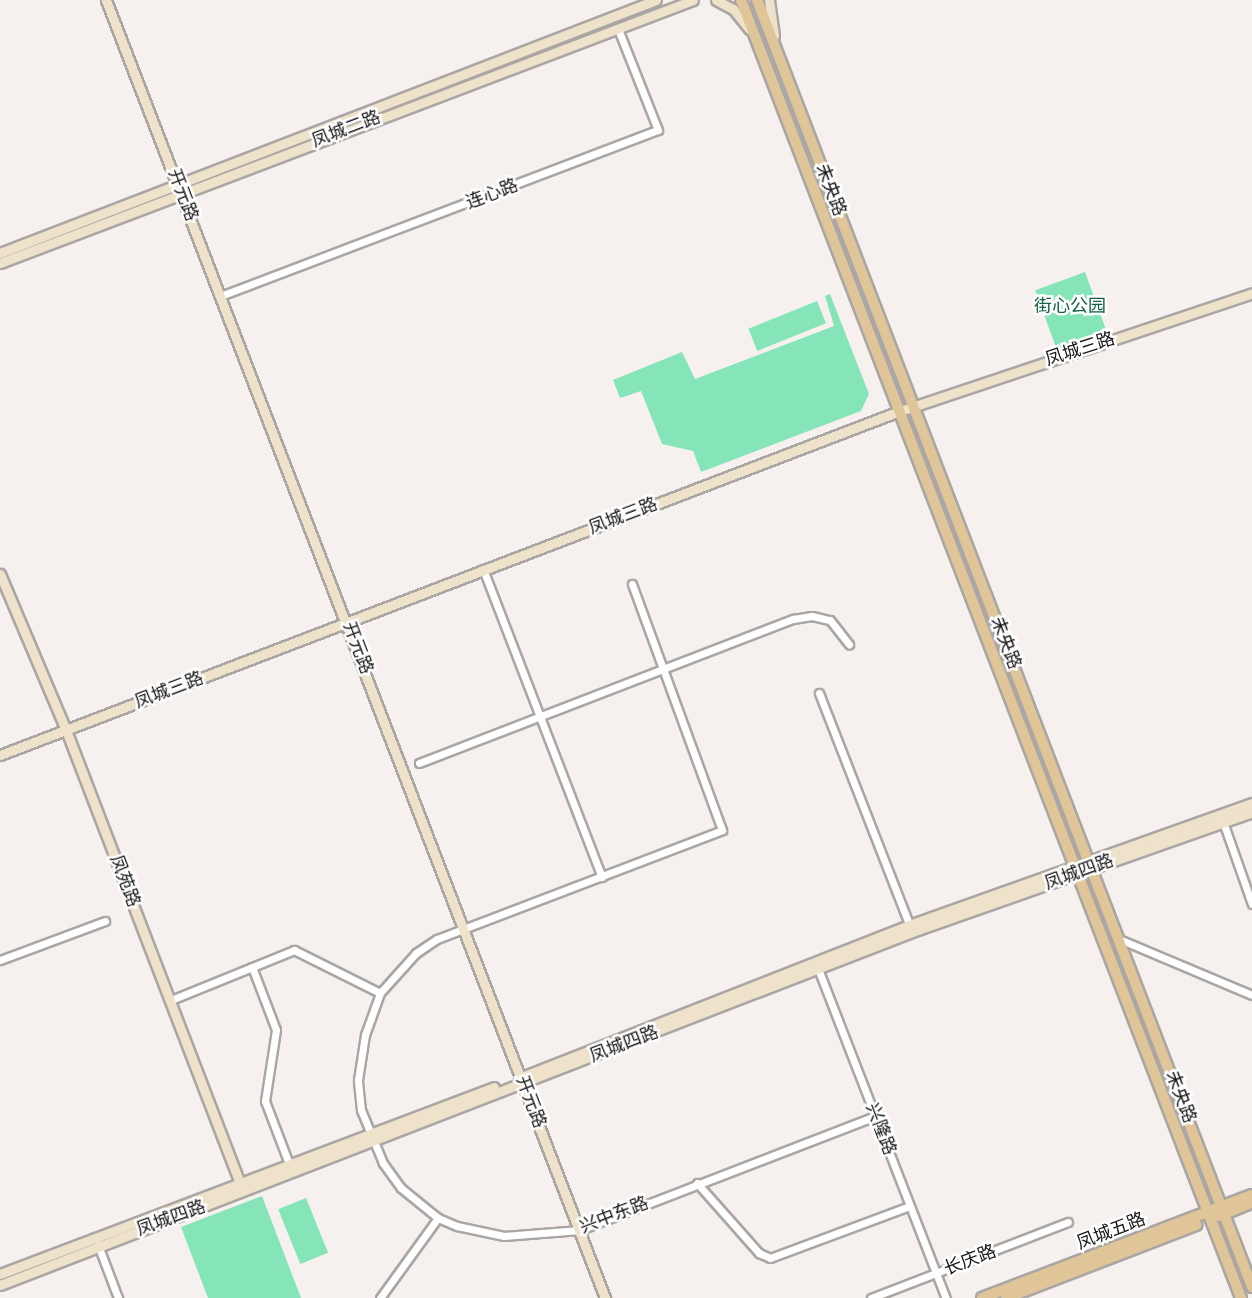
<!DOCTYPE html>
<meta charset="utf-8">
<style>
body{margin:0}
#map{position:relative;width:1252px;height:1298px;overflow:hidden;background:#f6f1ef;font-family:"Varela Round","Noto Sans SC",sans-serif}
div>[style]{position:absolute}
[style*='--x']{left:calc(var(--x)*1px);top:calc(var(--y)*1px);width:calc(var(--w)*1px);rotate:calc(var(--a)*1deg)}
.green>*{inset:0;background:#85e4b8;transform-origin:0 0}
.roads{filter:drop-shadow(2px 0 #aaa6a4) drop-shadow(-2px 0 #aaa6a4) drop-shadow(0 2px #aaa6a4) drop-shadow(0 -2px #aaa6a4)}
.street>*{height:7px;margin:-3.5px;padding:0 3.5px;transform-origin:3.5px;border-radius:3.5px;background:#fff}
.secondary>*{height:9px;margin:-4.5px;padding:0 4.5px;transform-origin:4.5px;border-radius:4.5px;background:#efe2cb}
.primary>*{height:10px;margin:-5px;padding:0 5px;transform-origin:5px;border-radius:5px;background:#dfc597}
span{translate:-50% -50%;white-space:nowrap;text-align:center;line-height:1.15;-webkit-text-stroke:5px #fff;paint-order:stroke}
.street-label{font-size:18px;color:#171515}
.park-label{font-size:18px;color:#146144}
</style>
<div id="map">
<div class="green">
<div style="left:1085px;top:272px;width:64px;height:53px;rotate:70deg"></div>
<div style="clip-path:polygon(830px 294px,869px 394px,861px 411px,701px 472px,693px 451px,662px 444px,641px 391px,620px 398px,613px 380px,682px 352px,695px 379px,834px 326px,825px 296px)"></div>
<div style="left:817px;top:301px;width:24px;height:74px;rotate:68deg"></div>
<div style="clip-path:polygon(262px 1196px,301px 1298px,208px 1298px,181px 1227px)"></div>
<div style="left:306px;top:1198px;width:59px;height:30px;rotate:68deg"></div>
</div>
<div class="roads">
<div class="street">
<div style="--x:223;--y:295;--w:465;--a:-20.8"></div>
<div style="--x:658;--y:130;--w:109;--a:-111.6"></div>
<div style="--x:483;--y:569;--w:330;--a:68.9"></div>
<div style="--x:819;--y:693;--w:251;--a:68.7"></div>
<div style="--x:419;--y:763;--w:401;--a:-21.1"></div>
<div style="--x:793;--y:619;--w:19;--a:-9"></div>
<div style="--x:812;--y:616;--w:18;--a:13"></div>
<div style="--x:830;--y:620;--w:31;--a:52"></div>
<div style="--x:1222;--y:819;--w:90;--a:70.6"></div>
<div style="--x:1119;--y:939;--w:144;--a:22.8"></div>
<div style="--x:0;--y:960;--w:112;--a:-20.4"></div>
<div style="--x:817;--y:966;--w:356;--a:68.8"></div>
<div style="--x:252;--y:967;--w:67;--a:69.1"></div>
<div style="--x:276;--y:1030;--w:72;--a:98.8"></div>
<div style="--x:265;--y:1101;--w:67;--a:69.1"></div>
<div style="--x:171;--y:1000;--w:133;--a:-22.1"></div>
<div style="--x:294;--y:950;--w:96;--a:26.6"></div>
<div style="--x:697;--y:1183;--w:94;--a:48.5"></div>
<div style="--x:759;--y:1253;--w:12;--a:24"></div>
<div style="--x:770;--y:1258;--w:149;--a:-20.4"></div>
<div style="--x:438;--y:1218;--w:48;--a:-141"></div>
<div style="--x:401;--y:1188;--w:31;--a:-126"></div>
<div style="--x:383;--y:1163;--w:57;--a:-112.5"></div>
<div style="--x:361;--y:1110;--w:30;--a:-96"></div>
<div style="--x:358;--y:1080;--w:46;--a:-81.2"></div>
<div style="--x:365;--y:1035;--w:45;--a:-70.3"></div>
<div style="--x:380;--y:993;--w:54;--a:-48"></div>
<div style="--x:416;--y:953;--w:25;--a:-34"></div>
<div style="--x:437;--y:939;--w:305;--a:-20.9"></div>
<div style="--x:722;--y:830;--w:262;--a:-110.1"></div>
<div style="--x:98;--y:1245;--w:57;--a:69.3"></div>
<div style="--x:380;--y:1298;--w:99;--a:-54.1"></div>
<div style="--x:438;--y:1218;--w:21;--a:23"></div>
<div style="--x:457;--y:1226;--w:48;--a:12"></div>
<div style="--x:504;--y:1236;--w:76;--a:-4.5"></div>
<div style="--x:580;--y:1230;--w:317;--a:-21.1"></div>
<div style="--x:871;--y:1298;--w:211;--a:-21.1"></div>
</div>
<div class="secondary">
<div style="--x:106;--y:0;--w:1391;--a:68.97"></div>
<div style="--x:716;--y:0;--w:19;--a:28"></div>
<div style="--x:733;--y:9;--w:26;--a:51"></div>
<div style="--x:769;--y:0;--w:36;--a:82"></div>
<div style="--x:0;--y:253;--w:703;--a:-21.09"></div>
<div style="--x:0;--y:263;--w:741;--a:-20.78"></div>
<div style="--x:0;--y:574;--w:169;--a:67.1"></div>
<div style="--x:66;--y:730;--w:492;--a:69"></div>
<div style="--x:0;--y:755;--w:960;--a:-20.93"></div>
<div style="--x:897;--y:412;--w:374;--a:-18.5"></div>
<div style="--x:524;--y:1076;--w:414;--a:-21.4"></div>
<div style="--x:909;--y:925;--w:364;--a:-19.6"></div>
<div style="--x:0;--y:1274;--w:528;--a:-20.73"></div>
<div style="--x:0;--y:1285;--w:978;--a:-21.16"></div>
<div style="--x:912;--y:932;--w:361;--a:-19.4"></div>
</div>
<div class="primary">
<div style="--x:741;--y:0;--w:1391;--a:68.93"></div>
<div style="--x:757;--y:0;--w:1379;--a:68.96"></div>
<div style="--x:1219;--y:1216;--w:35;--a:-22"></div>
<div style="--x:982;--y:1298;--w:289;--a:-20.9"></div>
<div style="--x:1006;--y:1298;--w:204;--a:-21"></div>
</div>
</div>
<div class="street-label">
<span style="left:346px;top:129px;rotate:-21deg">凤城二路</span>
<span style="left:831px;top:190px;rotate:69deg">未央路</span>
<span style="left:492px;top:194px;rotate:-21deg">连心路</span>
<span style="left:183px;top:195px;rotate:69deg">开元路</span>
<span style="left:1080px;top:349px;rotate:-18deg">凤城三路</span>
<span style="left:623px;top:516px;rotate:-21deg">凤城三路</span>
<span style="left:1006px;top:643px;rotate:69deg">未央路</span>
<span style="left:358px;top:648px;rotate:69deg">开元路</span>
<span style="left:169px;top:690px;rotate:-21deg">凤城三路</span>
<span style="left:1079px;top:872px;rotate:-20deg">凤城四路</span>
<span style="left:125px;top:881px;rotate:69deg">凤苑路</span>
<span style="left:624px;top:1044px;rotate:-21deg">凤城四路</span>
<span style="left:1181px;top:1097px;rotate:69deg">未央路</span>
<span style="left:531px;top:1102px;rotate:69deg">开元路</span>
<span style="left:881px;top:1129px;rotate:69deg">兴隆路</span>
<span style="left:614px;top:1215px;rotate:-21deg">兴中东路</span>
<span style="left:171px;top:1218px;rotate:-20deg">凤城四路</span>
<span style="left:1111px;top:1231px;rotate:-21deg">凤城五路</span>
<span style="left:970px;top:1260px;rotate:-21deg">长庆路</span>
</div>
<div class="park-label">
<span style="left:1070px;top:306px">街心公园</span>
</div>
</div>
